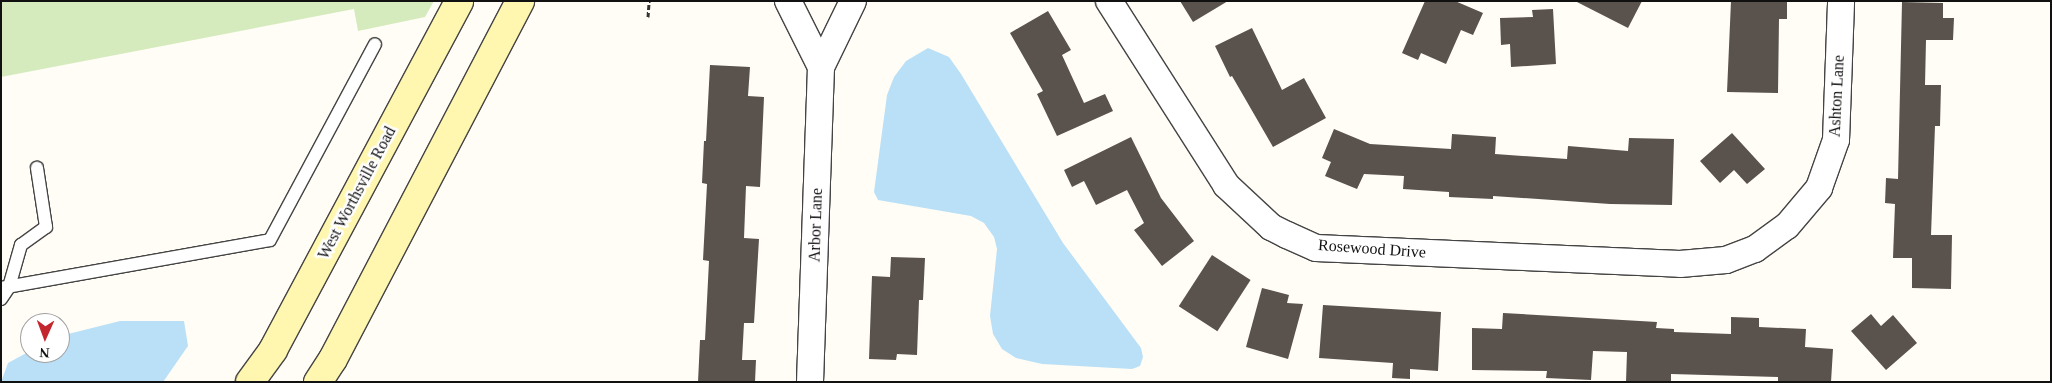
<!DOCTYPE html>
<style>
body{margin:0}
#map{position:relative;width:2052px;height:383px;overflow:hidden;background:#fffdf5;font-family:Georgia,serif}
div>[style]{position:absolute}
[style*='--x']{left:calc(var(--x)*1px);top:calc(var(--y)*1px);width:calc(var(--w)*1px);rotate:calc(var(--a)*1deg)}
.green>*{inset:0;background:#d5ebbd}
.water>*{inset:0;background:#b9e0f7}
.building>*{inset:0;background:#5a524d;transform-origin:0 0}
.path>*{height:3px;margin-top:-1.5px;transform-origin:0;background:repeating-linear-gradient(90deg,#333 0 5px,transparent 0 7.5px)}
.roads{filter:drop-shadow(1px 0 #444) drop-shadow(-1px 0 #444) drop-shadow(0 1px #444) drop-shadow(0 -1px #444)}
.lane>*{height:12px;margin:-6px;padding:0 6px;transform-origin:6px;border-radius:6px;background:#fff}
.street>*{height:26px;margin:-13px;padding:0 13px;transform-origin:13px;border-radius:13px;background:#fff}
.secondary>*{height:28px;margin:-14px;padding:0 14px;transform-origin:14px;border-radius:14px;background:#fff6b0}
span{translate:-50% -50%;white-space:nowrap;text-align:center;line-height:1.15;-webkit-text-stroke:5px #fff;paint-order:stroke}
.street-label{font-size:16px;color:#111}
.frame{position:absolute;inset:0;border:2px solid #111;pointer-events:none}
.north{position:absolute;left:20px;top:313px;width:50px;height:50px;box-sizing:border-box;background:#fff;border:1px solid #a0a0a0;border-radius:50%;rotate:182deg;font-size:14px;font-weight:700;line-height:20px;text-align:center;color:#111}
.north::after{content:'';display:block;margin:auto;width:18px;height:22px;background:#c4262e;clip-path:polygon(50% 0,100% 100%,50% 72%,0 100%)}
</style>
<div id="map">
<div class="green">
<div style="clip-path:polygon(1px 1px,434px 1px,425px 17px,358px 31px,354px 9px,1px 77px)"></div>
</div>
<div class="water">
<div style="clip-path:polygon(928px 48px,949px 57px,961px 74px,1063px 243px,1141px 348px,1143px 357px,1140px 366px,1132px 369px,1042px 364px,1016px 358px,1002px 349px,993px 334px,990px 316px,997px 249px,994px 237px,984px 223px,971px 216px,878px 200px,874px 192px,887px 95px,894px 77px,906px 61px)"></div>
<div style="clip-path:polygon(120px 321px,184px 321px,188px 346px,163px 382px,1px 382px,8px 363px,30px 351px,30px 353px,60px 353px,60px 336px)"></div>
</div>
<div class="building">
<div style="clip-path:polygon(1180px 1px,1228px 1px,1193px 22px)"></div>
<div style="clip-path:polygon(1425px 1px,1455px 1px,1483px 13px,1473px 35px,1461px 30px,1446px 64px,1421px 53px,1418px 60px,1402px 53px)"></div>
<div style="clip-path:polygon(1575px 1px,1642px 1px,1628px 28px)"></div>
<div style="clip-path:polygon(1731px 1px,1787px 1px,1787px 19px,1779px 19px,1778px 93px,1727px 92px)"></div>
<div style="clip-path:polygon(1902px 2px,1943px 3px,1943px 18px,1954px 18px,1953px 40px,1926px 40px,1925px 85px,1941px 85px,1940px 126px,1935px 126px,1931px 235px,1952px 235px,1951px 289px,1912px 288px,1912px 258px,1893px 258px,1895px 204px,1885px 203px,1886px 178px,1898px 179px)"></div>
<div style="clip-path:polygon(1553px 9px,1556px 64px,1511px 67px,1510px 44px,1501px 45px,1500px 18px,1533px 17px,1532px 10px)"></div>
<div style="clip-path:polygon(1048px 11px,1071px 50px,1062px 55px,1084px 103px,1105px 94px,1113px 111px,1057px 136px,1037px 94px,1043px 91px,1010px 33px)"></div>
<div style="clip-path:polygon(1252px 28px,1282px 90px,1304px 78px,1326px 118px,1273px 147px,1232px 76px,1230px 77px,1215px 46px)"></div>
<div style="clip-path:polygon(710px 65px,750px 67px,748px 96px,764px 97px,760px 187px,746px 186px,744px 238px,759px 239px,754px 323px,744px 323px,742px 360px,756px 360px,755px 382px,698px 382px,700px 340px,705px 340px,709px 261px,703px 260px,707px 184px,702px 183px,704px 141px,706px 141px)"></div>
<div style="clip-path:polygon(1334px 129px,1370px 144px,1451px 149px,1452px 134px,1496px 137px,1495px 154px,1567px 159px,1568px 146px,1628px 151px,1629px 138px,1674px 139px,1672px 205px,1610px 204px,1493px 196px,1493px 199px,1449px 197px,1449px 192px,1403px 189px,1404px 176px,1364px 174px,1357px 189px,1325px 176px,1331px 162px,1322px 158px)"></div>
<div style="clip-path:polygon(1732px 133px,1765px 169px,1747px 184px,1734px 170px,1720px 183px,1700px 161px)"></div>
<div style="clip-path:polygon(1131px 137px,1161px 198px,1194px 241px,1162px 266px,1134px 230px,1144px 223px,1127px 190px,1096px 205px,1084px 181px,1072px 187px,1064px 170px)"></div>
<div style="left:1212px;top:255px;width:46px;height:61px;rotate:33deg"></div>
<div style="clip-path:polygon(891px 257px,925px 258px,923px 300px,919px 300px,917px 355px,897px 354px,896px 360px,869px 359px,872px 276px,890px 277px)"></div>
<div style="clip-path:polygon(1262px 288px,1289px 295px,1287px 303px,1303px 304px,1288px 359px,1246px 347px)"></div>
<div style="clip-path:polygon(1323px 305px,1441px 312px,1438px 371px,1410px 369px,1410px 379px,1392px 378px,1393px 363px,1319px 358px)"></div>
<div style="clip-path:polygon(1503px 313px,1657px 322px,1656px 328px,1674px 329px,1674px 332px,1731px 334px,1731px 317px,1759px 318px,1759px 327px,1806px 329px,1805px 347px,1833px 349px,1831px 382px,1778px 382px,1778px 377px,1671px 374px,1671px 382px,1626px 382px,1627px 352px,1593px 351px,1591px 380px,1546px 378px,1547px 371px,1472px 370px,1472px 328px,1502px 329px)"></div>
<div style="clip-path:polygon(1871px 314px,1881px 326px,1893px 315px,1917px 343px,1886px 370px,1851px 331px)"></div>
</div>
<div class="path">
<div style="--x:648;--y:17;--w:16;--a:-86"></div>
</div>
<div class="roads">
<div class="lane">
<div style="--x:1;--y:288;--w:273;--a:-10.1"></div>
<div style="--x:270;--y:240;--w:222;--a:-61.8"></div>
<div style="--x:1;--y:299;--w:14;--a:-56"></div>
<div style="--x:9;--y:287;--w:44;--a:-74.1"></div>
<div style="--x:21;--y:245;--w:31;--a:-36"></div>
<div style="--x:46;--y:227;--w:60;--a:-98.7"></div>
</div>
<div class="street">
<div style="--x:788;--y:1;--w:74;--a:63.4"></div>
<div style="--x:1109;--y:1;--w:218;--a:57.5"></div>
<div style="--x:1226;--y:185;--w:62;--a:43"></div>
<div style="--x:1271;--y:227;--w:18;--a:27"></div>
<div style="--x:1287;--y:235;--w:32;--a:24"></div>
<div style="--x:1316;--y:248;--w:364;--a:2.5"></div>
<div style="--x:1680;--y:264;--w:46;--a:-5"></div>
<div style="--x:1726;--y:260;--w:31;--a:-21"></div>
<div style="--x:1755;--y:249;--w:39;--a:-36"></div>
<div style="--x:1787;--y:226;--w:50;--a:-49.9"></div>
<div style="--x:1819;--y:188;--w:51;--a:-70.5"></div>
<div style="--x:1836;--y:140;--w:139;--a:-87.9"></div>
<div style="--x:810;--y:382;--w:315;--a:-88"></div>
<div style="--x:821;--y:67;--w:73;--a:-64.1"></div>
</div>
<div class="secondary">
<div style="--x:250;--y:382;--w:39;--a:-54"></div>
<div style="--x:273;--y:350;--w:395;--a:-61.9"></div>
<div style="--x:318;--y:382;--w:27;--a:-57"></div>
<div style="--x:333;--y:359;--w:404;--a:-62.4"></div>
</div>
</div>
<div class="street-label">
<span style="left:1837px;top:96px;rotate:-87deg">Ashton Lane</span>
<span style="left:357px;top:193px;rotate:-62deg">West Worthsville Road</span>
<span style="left:816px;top:225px;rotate:-88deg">Arbor Lane</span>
<span style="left:1372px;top:249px;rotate:4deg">Rosewood Drive</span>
</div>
<div class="frame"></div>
<div class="north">N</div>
</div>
